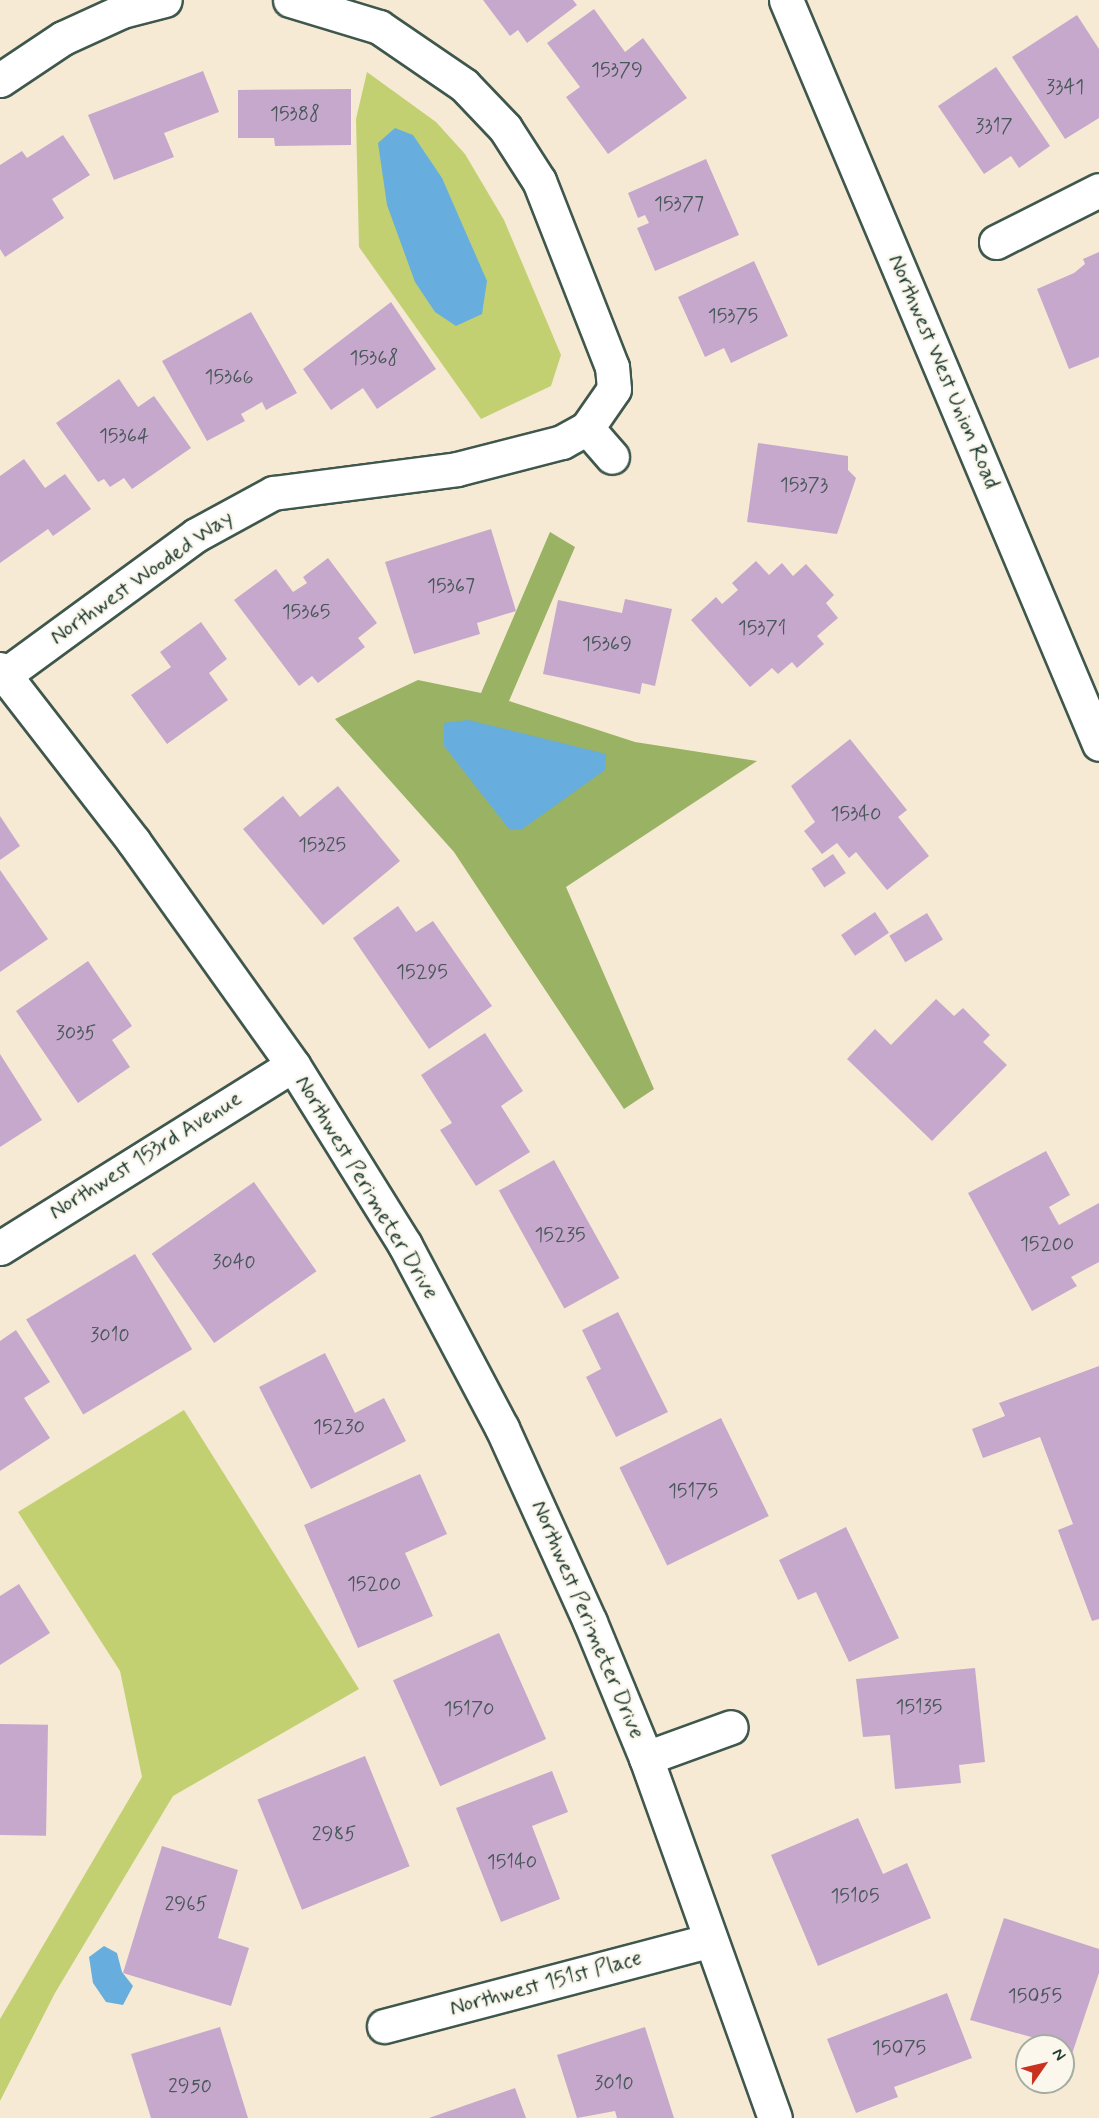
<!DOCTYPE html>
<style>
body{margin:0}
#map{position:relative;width:1099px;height:2118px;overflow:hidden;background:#f6ead4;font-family:Mynerve,sans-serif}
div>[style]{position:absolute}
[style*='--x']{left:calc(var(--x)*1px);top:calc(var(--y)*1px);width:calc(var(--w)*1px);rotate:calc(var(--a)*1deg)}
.green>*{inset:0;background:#c2d072}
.forest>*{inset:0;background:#99b264}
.water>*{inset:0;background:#67aede}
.building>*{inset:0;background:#c6a8cd;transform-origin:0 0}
.roads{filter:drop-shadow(2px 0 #3f574c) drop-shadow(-2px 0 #3f574c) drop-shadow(0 2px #3f574c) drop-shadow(0 -2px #3f574c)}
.minor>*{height:33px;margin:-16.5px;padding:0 16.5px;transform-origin:16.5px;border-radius:16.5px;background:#fff}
.tertiary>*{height:33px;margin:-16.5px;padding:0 16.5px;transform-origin:16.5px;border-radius:16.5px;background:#fff}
span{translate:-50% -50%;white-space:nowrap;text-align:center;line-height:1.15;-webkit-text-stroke:5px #fbf7ec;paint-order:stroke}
.number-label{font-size:20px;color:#49585a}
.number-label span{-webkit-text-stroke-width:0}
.street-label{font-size:22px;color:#1f3d34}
.north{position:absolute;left:1015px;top:2034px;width:60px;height:60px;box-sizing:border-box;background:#fbf7ec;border:2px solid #a3ada2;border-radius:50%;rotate:56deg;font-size:16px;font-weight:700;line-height:24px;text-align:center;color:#1f3d34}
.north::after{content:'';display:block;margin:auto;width:21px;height:27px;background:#c8321e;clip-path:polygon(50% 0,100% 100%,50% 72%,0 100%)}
</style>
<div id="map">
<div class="green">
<div style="clip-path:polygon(367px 72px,436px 122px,465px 154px,504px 220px,561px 355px,551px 386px,481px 419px,359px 247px,356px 119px)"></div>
<div style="clip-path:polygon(184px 1410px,359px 1689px,173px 1796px,55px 1993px,0 2101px,0 2019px,142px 1777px,120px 1671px,18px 1512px)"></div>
</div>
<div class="forest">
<div style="clip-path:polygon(550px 532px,575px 547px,509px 701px,635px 742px,757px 761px,566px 887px,654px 1089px,624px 1109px,454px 852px,335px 719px,418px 680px,481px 693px)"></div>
</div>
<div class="water">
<div style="clip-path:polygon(395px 128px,413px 135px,442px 178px,487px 281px,482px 314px,456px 326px,435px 312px,415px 282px,387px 205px,378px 143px)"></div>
<div style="clip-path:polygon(468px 720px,606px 754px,605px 770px,521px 830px,509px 829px,444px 746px,444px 723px)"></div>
<div style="clip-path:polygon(104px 1946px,117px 1953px,122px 1972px,133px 1986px,123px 2005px,106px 2002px,93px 1983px,89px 1957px)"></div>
</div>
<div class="building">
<div style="clip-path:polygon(483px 0,573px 0,577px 5px,527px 43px,518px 30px,510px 36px)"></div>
<div style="clip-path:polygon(594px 9px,625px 52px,643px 38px,687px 98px,608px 154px,566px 97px,580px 87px,547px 43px)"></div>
<div style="clip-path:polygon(1077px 15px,1099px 49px,1099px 118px,1065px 139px,1012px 57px)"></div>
<div style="clip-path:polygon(996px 67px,1050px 146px,1019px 168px,1011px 156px,984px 174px,938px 106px)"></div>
<div style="clip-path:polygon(203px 71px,219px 112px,164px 133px,174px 157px,114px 180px,88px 115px)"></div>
<div style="clip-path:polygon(351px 89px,351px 145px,275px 146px,274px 138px,238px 138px,238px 90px)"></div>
<div style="clip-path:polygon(63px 135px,90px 175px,52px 199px,64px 218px,5px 257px,0 249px,0 165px,22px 151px,27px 158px)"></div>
<div style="clip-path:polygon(706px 159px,739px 235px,655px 271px,637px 228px,649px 223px,645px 215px,638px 218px,628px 193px)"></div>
<div style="clip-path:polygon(1099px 252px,1099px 357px,1069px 369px,1037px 289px,1074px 273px,1085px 264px,1083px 259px)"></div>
<div style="clip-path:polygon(754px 261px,788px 336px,731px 363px,724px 348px,705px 357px,678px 297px)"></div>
<div style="clip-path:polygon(391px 302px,436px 369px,377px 409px,363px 388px,331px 410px,303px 369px)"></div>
<div style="clip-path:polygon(251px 312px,297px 393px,266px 410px,262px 402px,241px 414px,245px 421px,207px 441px,162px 361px)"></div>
<div style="clip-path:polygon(119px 379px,138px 407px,154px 396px,191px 448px,132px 489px,124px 478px,110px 487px,104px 479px,98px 482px,56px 423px)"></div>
<div style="clip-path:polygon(758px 443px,848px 456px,848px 470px,856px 478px,837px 534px,747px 522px)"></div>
<div style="clip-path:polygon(24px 459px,45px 488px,65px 474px,91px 509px,53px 536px,48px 529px,0 563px,0 476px)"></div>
<div style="clip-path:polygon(491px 529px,516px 611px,477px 623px,480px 634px,414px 654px,385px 562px)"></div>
<div style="clip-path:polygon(328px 558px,377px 623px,358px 638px,365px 647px,318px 683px,312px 676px,299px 686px,234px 600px,276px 569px,293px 592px,307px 583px,303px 577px)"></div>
<div style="clip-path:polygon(756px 561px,769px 575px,782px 563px,793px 576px,806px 564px,834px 595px,826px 603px,838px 618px,817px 636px,824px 644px,797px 668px,792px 662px,778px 674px,772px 668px,750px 687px,691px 620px,716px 597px,722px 604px,738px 590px,732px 583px)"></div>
<div style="clip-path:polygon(625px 599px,672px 609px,655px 686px,642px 683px,640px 694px,543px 674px,558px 600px,622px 613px)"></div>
<div style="clip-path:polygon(201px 622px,227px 659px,209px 673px,228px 700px,167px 744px,131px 695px,171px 667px,160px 652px)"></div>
<div style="clip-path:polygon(850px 739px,907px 810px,898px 817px,929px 856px,887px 890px,856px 852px,849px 858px,837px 843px,822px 854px,804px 831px,815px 822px,791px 786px)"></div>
<div style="clip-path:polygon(338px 786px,400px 861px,323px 925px,243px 829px,283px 796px,300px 817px)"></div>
<div style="clip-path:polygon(0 816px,20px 846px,0 860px)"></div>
<div style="left:833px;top:854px;width:23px;height:26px;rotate:56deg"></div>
<div style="clip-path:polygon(0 870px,48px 939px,0 972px)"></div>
<div style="clip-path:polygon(398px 906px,416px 932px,433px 921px,492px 1006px,429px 1049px,353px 938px)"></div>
<div style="left:875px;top:912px;width:25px;height:41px;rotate:56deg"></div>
<div style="left:927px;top:913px;width:31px;height:44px;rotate:59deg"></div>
<div style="clip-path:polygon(88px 961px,132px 1026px,112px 1040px,130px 1067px,78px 1103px,16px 1011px)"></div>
<div style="clip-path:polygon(936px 999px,954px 1016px,963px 1008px,990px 1035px,983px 1042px,1007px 1065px,932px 1141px,847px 1059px,875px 1029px,891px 1045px)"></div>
<div style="clip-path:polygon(485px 1033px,523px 1091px,501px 1106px,530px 1152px,476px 1186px,440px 1130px,452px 1123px,421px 1075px)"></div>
<div style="clip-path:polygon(0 1054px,42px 1120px,0 1147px)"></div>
<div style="clip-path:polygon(1046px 1151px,1070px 1195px,1049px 1207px,1059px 1225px,1099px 1203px,1099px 1262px,1071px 1277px,1077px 1286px,1032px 1311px,968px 1193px)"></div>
<div style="left:554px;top:1160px;width:135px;height:63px;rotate:61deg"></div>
<div style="left:254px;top:1182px;width:109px;height:125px;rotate:55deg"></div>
<div style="left:135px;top:1254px;width:111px;height:127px;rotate:59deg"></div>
<div style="clip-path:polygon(618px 1312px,668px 1412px,616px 1437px,586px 1377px,601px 1369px,582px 1330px)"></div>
<div style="clip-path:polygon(16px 1330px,50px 1382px,24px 1398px,50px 1438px,0 1471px,0 1341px)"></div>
<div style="clip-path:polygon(325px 1353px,355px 1413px,384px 1398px,406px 1441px,311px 1489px,259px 1387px)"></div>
<div style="clip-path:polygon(1099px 1366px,1099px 1619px,1092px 1621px,1058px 1530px,1073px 1524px,1040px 1437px,983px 1458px,972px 1429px,1005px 1416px,999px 1403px)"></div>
<div style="left:721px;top:1418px;width:109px;height:113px;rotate:64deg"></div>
<div style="clip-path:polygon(420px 1474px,447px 1534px,405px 1553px,433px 1616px,358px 1648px,304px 1525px)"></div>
<div style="clip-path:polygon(846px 1527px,899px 1638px,849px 1662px,816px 1592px,798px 1600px,779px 1560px)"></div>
<div style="clip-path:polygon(19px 1584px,50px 1633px,0 1665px,0 1596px)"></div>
<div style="left:499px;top:1633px;width:116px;height:116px;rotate:66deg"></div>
<div style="clip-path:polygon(975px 1668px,985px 1762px,959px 1765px,961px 1783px,895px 1789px,890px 1735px,863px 1737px,856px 1679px)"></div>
<div style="left:0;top:1724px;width:48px;height:111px;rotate:1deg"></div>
<div style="left:365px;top:1756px;width:119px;height:116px;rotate:68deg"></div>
<div style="clip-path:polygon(552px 1771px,568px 1812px,532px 1826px,560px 1899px,501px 1922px,456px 1808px)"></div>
<div style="clip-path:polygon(858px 1818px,883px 1874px,907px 1863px,931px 1918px,818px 1966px,771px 1855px)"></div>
<div style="clip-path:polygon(162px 1846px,238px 1870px,218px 1938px,249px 1948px,231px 2006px,123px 1973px)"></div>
<div style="clip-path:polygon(1004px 1918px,1099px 1949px,1099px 1973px,1072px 2054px,1063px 2046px,970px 2020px)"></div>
<div style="clip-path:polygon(947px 1993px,972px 2058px,894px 2087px,898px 2097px,856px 2113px,827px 2039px)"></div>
<div style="clip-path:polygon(220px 2027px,248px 2118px,151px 2118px,131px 2054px)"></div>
<div style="clip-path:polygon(645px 2027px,674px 2118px,617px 2118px,615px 2111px,577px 2118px,557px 2055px)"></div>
<div style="clip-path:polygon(515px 2088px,526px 2118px,429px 2118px)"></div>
</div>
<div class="roads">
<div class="minor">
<div style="--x:0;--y:80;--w:76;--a:-33.7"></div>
<div style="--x:63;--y:38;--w:65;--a:-24.6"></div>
<div style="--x:122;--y:11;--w:44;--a:-14.3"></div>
<div style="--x:996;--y:242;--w:115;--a:-26.8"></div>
<div style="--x:587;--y:428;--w:38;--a:49"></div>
<div style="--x:0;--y:669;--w:219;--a:52.2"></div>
<div style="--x:134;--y:842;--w:274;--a:54.5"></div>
<div style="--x:293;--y:1065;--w:212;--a:58.1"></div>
<div style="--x:405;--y:1245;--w:207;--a:62.1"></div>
<div style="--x:502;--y:1428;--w:213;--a:65.6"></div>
<div style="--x:590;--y:1622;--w:147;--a:67.6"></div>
<div style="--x:646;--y:1758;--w:382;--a:70.3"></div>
<div style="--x:6;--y:674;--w:235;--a:-36.2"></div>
<div style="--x:196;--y:535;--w:88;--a:-28.6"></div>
<div style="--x:273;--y:493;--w:186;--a:-7.4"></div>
<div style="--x:457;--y:469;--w:108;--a:-14.4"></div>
<div style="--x:562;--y:442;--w:29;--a:-29"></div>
<div style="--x:587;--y:428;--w:47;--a:-55.3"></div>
<div style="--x:614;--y:389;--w:22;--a:-95"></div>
<div style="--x:612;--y:367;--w:200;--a:-111.4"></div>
<div style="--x:539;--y:181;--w:63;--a:-122.7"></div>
<div style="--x:505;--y:128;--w:59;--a:-133.6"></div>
<div style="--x:464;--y:85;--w:103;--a:-145.7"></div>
<div style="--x:379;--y:27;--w:93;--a:-163.1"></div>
<div style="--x:0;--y:1248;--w:345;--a:-32"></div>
<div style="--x:646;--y:1758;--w:90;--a:-20"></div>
<div style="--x:384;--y:2026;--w:334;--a:-14.7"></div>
</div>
<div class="tertiary">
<div style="--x:786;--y:0;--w:807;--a:67.18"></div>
</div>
</div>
<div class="number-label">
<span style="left:617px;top:70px">15379</span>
<span style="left:1065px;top:87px">3341</span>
<span style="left:295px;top:114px">15388</span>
<span style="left:994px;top:126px">3317</span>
<span style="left:679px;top:204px">15377</span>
<span style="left:733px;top:316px">15375</span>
<span style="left:374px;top:358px">15368</span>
<span style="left:229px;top:377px">15366</span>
<span style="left:124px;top:436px">15364</span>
<span style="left:804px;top:485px">15373</span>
<span style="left:451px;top:586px">15367</span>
<span style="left:306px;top:612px">15365</span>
<span style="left:762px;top:628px">15371</span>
<span style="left:607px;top:644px">15369</span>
<span style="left:856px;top:814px">15340</span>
<span style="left:322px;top:845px">15325</span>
<span style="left:422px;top:972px">15295</span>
<span style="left:76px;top:1033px">3035</span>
<span style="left:560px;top:1235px">15235</span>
<span style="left:1047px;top:1244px">15200</span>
<span style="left:234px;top:1262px">3040</span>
<span style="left:110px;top:1335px">3010</span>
<span style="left:339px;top:1427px">15230</span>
<span style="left:693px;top:1491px">15175</span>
<span style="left:374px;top:1584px">15200</span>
<span style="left:919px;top:1707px">15135</span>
<span style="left:469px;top:1709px">15170</span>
<span style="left:334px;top:1834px">2985</span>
<span style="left:512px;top:1862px">15140</span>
<span style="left:855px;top:1896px">15105</span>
<span style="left:186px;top:1904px">2965</span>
<span style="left:1035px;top:1996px">15055</span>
<span style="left:899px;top:2048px">15075</span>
<span style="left:614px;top:2083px">3010</span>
<span style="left:190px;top:2086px">2950</span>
</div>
<div class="street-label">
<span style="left:943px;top:372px;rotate:67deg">Northwest West Union Road</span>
<span style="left:142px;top:578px;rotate:-35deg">Northwest Wooded Way</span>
<span style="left:146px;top:1156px;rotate:-32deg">Northwest 153rd Avenue</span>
<span style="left:366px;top:1188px;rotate:59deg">Northwest Perimeter Drive</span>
<span style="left:587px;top:1620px;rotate:67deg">Northwest Perimeter Drive</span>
<span style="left:546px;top:1984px;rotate:-15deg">Northwest 151st Place</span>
</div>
<div class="north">N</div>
</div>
